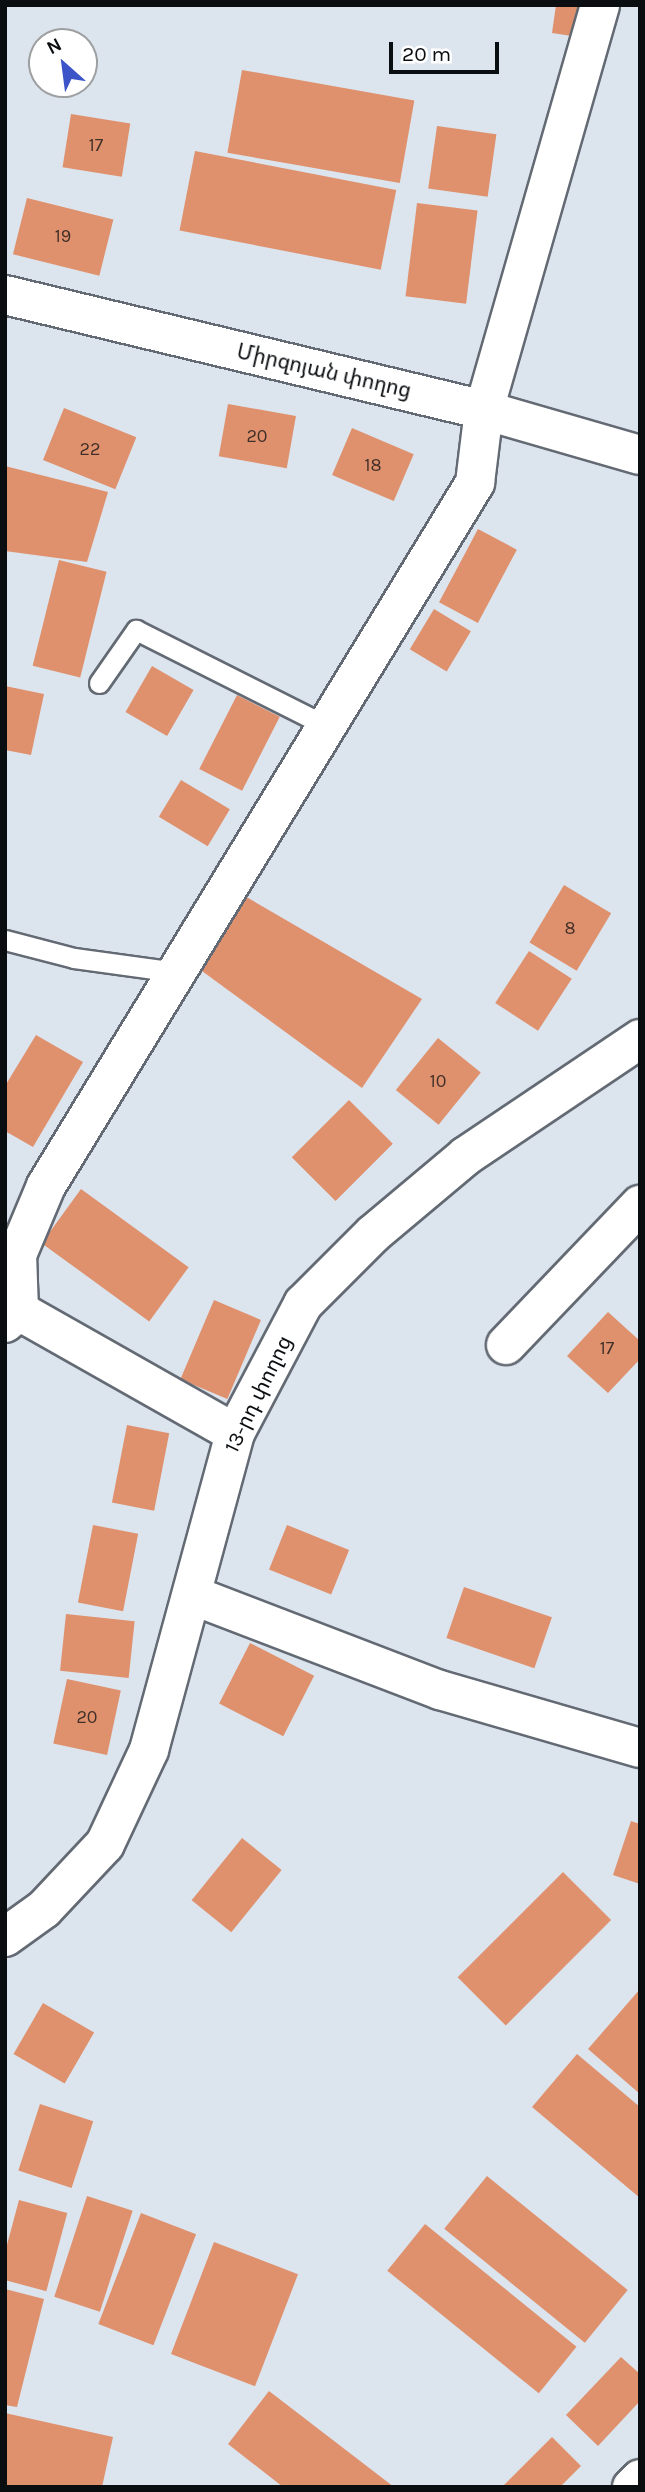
<!DOCTYPE html>
<meta charset="utf-8">
<style>
body{margin:0}
#map{position:relative;width:645px;height:2492px;overflow:hidden;background:#dce4ee;font-family:Karla,"Noto Sans Armenian",sans-serif}
div>[style]{position:absolute}
[style*='--x']{left:calc(var(--x)*1px);top:calc(var(--y)*1px);width:calc(var(--w)*1px);rotate:calc(var(--a)*1deg)}
.building>*{inset:0;background:#df916d;transform-origin:0 0}
.roads{filter:drop-shadow(2px 0 #636a73) drop-shadow(-2px 0 #636a73) drop-shadow(0 2px #636a73) drop-shadow(0 -2px #636a73)}
.service>*{height:19px;margin:-9.5px;padding:0 9.5px;transform-origin:9.5px;border-radius:9.5px;background:#fff}
.minor>*{height:38px;margin:-19px;padding:0 19px;transform-origin:19px;border-radius:19px;background:#fff}
span{translate:-50% -50%;white-space:nowrap;text-align:center;line-height:1.15;-webkit-text-stroke:5px #fff;paint-order:stroke}
.number-label{font-size:18px;color:#402f28}
.number-label span{-webkit-text-stroke-width:0}
.street-label{font-size:21px;color:#0b0e11}
.frame{position:absolute;inset:0;border:7px solid #0b0e11;pointer-events:none}
.north{position:absolute;left:28px;top:28px;width:70px;height:70px;box-sizing:border-box;background:#fff;border:2px solid #9d9fa0;border-radius:50%;rotate:332deg;font-size:19px;font-weight:700;line-height:28px;text-align:center;color:#0b0e11}
.north::after{content:'';display:block;margin:auto;width:24px;height:32px;background:#3b54c7;clip-path:polygon(50% 0,100% 100%,50% 72%,0 100%)}
.scale{position:absolute;left:389px;top:42px;width:110px;height:32px;box-sizing:border-box;border:4px solid #0b0e11;border-top:0;padding-left:9px;font-size:21px;line-height:24px;white-space:nowrap;color:#0b0e11;-webkit-text-stroke:5px #fff;paint-order:stroke}
</style>
<div id="map">
<div class="building">
<div style="clip-path:polygon(556px 5px,590px 5px,585px 38px,552px 33px)"></div>
<div style="left:242px;top:70px;width:175px;height:84px;rotate:10deg"></div>
<div style="left:71px;top:114px;width:60px;height:54px;rotate:9deg"></div>
<div style="left:437px;top:126px;width:60px;height:63px;rotate:8deg"></div>
<div style="left:195px;top:151px;width:205px;height:81px;rotate:11deg"></div>
<div style="left:27px;top:198px;width:89px;height:58px;rotate:14deg"></div>
<div style="left:417px;top:203px;width:61px;height:94px;rotate:7deg"></div>
<div style="left:228px;top:404px;width:69px;height:53px;rotate:10deg"></div>
<div style="left:64px;top:408px;width:78px;height:56px;rotate:22deg"></div>
<div style="left:352px;top:428px;width:67px;height:51px;rotate:23deg"></div>
<div style="clip-path:polygon(5px 466px,108px 492px,87px 562px,5px 551px)"></div>
<div style="left:478px;top:529px;width:44px;height:83px;rotate:28deg"></div>
<div style="left:59px;top:560px;width:49px;height:109px;rotate:14deg"></div>
<div style="left:434px;top:609px;width:43px;height:47px;rotate:31deg"></div>
<div style="left:152px;top:666px;width:48px;height:53px;rotate:30deg"></div>
<div style="clip-path:polygon(5px 686px,44px 694px,31px 755px,5px 750px)"></div>
<div style="left:237px;top:695px;width:48px;height:83px;rotate:27deg"></div>
<div style="left:181px;top:780px;width:57px;height:43px;rotate:31deg"></div>
<div style="left:564px;top:885px;width:55px;height:67px;rotate:31deg"></div>
<div style="clip-path:polygon(236px 891px,422px 999px,362px 1088px,191px 963px)"></div>
<div style="left:529px;top:951px;width:51px;height:62px;rotate:33deg"></div>
<div style="clip-path:polygon(36px 1035px,83px 1062px,33px 1147px,5px 1131px,5px 1086px)"></div>
<div style="left:438px;top:1038px;width:55px;height:67px;rotate:39deg"></div>
<div style="left:349px;top:1100px;width:62px;height:81px;rotate:45deg"></div>
<div style="left:81px;top:1189px;width:133px;height:67px;rotate:36deg"></div>
<div style="left:214px;top:1300px;width:51px;height:86px;rotate:23deg"></div>
<div style="clip-path:polygon(608px 1312px,640px 1341px,640px 1359px,608px 1393px,567px 1356px)"></div>
<div style="left:127px;top:1425px;width:43px;height:79px;rotate:11deg"></div>
<div style="left:93px;top:1525px;width:46px;height:79px;rotate:11deg"></div>
<div style="left:287px;top:1525px;width:67px;height:48px;rotate:22deg"></div>
<div style="left:464px;top:1587px;width:93px;height:54px;rotate:19deg"></div>
<div style="left:66px;top:1614px;width:69px;height:57px;rotate:6deg"></div>
<div style="left:250px;top:1643px;width:72px;height:68px;rotate:27deg"></div>
<div style="left:67px;top:1679px;width:55px;height:66px;rotate:12deg"></div>
<div style="clip-path:polygon(631px 1821px,640px 1824px,640px 1884px,613px 1875px)"></div>
<div style="left:242px;top:1838px;width:51px;height:80px;rotate:39deg"></div>
<div style="left:563px;top:1872px;width:68px;height:149px;rotate:45deg"></div>
<div style="clip-path:polygon(640px 1989px,640px 2094px,588px 2049px)"></div>
<div style="left:43px;top:2003px;width:59px;height:59px;rotate:30deg"></div>
<div style="clip-path:polygon(577px 2054px,640px 2107px,640px 2198px,532px 2107px)"></div>
<div style="left:40px;top:2104px;width:56px;height:70px;rotate:18deg"></div>
<div style="left:487px;top:2176px;width:181px;height:68px;rotate:39deg"></div>
<div style="left:87px;top:2196px;width:48px;height:106px;rotate:18deg"></div>
<div style="left:19px;top:2200px;width:50px;height:81px;rotate:15deg"></div>
<div style="left:141px;top:2213px;width:59px;height:119px;rotate:21deg"></div>
<div style="left:425px;top:2224px;width:195px;height:60px;rotate:39deg"></div>
<div style="left:214px;top:2242px;width:90px;height:120px;rotate:21deg"></div>
<div style="clip-path:polygon(5px 2289px,44px 2299px,17px 2407px,5px 2405px)"></div>
<div style="clip-path:polygon(621px 2357px,640px 2374px,640px 2401px,598px 2446px,566px 2415px)"></div>
<div style="clip-path:polygon(269px 2391px,394px 2487px,283px 2487px,228px 2444px)"></div>
<div style="clip-path:polygon(5px 2413px,113px 2437px,102px 2487px,5px 2487px)"></div>
<div style="clip-path:polygon(552px 2437px,581px 2466px,560px 2487px,502px 2487px)"></div>
</div>
<div class="roads">
<div class="service">
<div style="--x:99;--y:683;--w:65;--a:-55.1"></div>
<div style="--x:136;--y:630;--w:214;--a:26.7"></div>
<div style="--x:5;--y:940;--w:71;--a:14.6"></div>
<div style="--x:74;--y:958;--w:103;--a:7.8"></div>
</div>
<div class="minor">
<div style="--x:5;--y:295;--w:493;--a:13.5"></div>
<div style="--x:484;--y:410;--w:162;--a:16.1"></div>
<div style="--x:19;--y:1311;--w:56;--a:-92"></div>
<div style="--x:17;--y:1255;--w:75;--a:-67.2"></div>
<div style="--x:46;--y:1186;--w:824;--a:-58.61"></div>
<div style="--x:475;--y:483;--w:74;--a:-83"></div>
<div style="--x:484;--y:410;--w:421;--a:-74"></div>
<div style="--x:5;--y:1323;--w:18;--a:-41"></div>
<div style="--x:19;--y:1311;--w:248;--a:29.5"></div>
<div style="--x:506;--y:1345;--w:194;--a:-46.3"></div>
<div style="--x:192;--y:1595;--w:266;--a:21"></div>
<div style="--x:440;--y:1690;--w:208;--a:16.2"></div>
<div style="--x:5;--y:1937;--w:48;--a:-35.7"></div>
<div style="--x:44;--y:1909;--w:89;--a:-46.8"></div>
<div style="--x:105;--y:1844;--w:104;--a:-64.9"></div>
<div style="--x:149;--y:1750;--w:328;--a:-74.8"></div>
<div style="--x:235;--y:1433;--w:146;--a:-62.2"></div>
<div style="--x:303;--y:1304;--w:99;--a:-45"></div>
<div style="--x:373;--y:1234;--w:121;--a:-40"></div>
<div style="--x:466;--y:1156;--w:210;--a:-33.9"></div>
<div style="--x:632;--y:2487;--w:11;--a:-45"></div>
</div>
</div>
<div class="number-label">
<span style="left:96px;top:145px">17</span>
<span style="left:63px;top:236px">19</span>
<span style="left:257px;top:436px">20</span>
<span style="left:90px;top:449px">22</span>
<span style="left:373px;top:465px">18</span>
<span style="left:570px;top:928px">8</span>
<span style="left:438px;top:1081px">10</span>
<span style="left:607px;top:1348px">17</span>
<span style="left:87px;top:1717px">20</span>
</div>
<div class="street-label">
<span style="left:324px;top:371px;rotate:13deg">Միրզոյան փողոց</span>
<span style="left:258px;top:1394px;rotate:-64deg">13-րդ փողոց</span>
</div>
<div class="frame"></div>
<div class="north">N</div>
<div class="scale">20 m</div>
</div>
